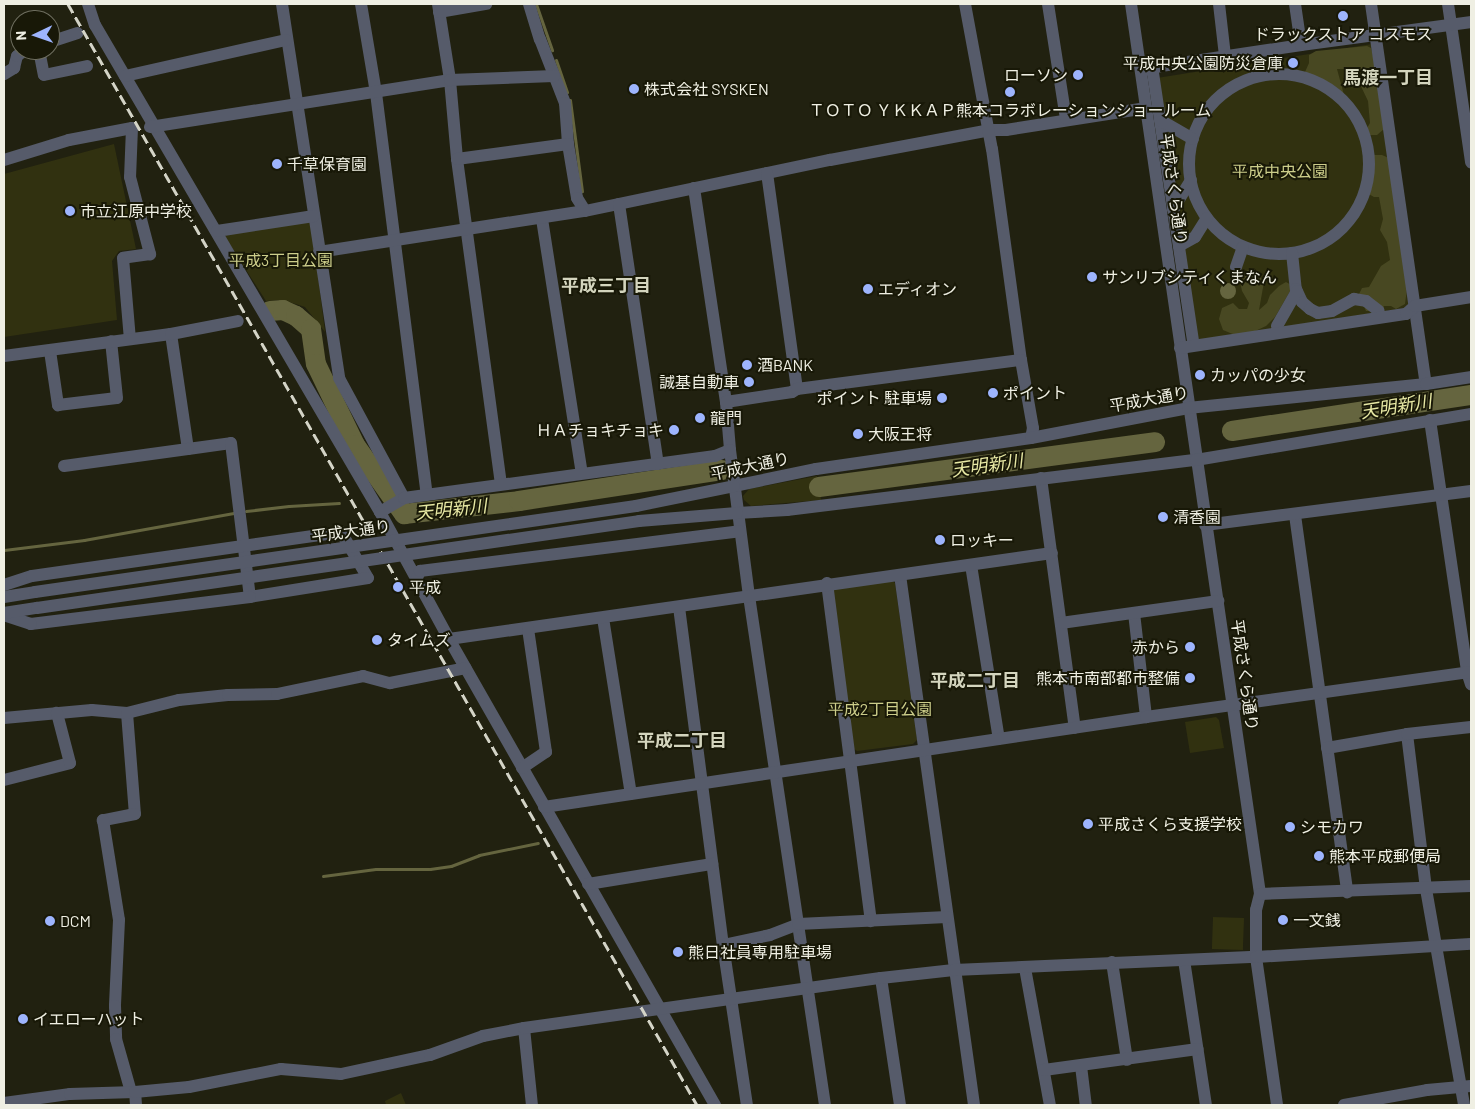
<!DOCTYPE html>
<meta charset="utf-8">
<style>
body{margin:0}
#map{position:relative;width:1475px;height:1109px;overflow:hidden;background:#212110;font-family:Barlow,"Noto Sans JP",sans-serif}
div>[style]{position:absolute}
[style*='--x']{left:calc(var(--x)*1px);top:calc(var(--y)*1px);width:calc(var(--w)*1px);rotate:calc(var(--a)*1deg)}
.green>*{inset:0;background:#313110;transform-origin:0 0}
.forest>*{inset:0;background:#484822}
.water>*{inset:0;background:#65653f}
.round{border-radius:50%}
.stream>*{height:3px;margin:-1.5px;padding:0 1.5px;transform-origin:1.5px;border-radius:1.5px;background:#65653f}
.river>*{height:20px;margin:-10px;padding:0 10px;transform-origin:10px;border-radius:10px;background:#65653f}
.minor>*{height:12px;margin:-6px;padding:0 6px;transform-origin:6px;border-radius:6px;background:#565b6a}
.minor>.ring{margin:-6px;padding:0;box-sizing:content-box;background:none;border:12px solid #565b6a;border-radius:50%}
.rail>*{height:3px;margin-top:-1.5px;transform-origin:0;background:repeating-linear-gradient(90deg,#d4d4c7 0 10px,transparent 0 15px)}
.minor-bridge>*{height:12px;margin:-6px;padding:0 6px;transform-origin:6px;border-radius:6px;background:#565b6a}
.dots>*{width:14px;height:14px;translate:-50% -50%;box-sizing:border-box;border:2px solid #181807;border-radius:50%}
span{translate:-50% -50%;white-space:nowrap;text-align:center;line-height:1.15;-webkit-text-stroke:4px #181807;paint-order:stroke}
.poi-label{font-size:16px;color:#efefe3}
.right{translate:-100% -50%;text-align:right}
.left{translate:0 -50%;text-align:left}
.park-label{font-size:16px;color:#cccd8a}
.street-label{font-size:16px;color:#efefe3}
.neighbourhood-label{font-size:18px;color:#d4d5be;font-weight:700}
.water-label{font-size:18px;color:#e7e8a4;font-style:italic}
.frame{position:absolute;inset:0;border:5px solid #efefe3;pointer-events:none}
.north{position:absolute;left:10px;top:10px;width:50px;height:50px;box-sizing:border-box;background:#181807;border:1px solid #6e6e5f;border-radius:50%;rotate:267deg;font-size:14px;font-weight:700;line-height:20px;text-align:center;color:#efefe3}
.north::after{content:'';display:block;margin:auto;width:18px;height:22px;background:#9db4fd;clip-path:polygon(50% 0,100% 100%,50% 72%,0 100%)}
</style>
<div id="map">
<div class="green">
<div style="left:1372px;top:44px;width:266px;height:221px;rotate:81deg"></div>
<div style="clip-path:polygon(114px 144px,136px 249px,119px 251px,112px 261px,117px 320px,4px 337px,4px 174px)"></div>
<div style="clip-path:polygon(310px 221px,315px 252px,325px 332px,305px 307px,283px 300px,266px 301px,225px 237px,227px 233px)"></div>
<div style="clip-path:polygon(817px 476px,821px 500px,751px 506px,744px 500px,743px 496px,749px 489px)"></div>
<div style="clip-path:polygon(891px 580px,895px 583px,917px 740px,913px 744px,857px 751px,854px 749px,831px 593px,836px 588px)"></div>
<div style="clip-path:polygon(1216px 717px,1219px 720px,1224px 748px,1190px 753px,1185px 722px)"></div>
<div style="left:1244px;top:918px;width:32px;height:31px;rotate:92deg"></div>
<div style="clip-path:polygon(401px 1093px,406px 1105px,386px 1105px,385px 1101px)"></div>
</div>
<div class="forest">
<div style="clip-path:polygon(1367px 46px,1371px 48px,1374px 60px,1384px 129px,1377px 135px,1370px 135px,1367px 128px,1370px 123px,1368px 101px,1357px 78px,1346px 69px,1337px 69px,1344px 95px,1338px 98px,1307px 81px,1305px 72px,1309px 63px,1309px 55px,1316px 51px)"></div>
<div style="clip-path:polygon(1373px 155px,1382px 155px,1391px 159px,1408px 281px,1405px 304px,1396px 309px,1391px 306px,1384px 306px,1383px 309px,1375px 311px,1366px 311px,1359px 294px,1362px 288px,1369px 287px,1381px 266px,1390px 260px,1387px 242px,1380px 230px,1383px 219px,1379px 197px,1374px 197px,1363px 191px,1365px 163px)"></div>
<div style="clip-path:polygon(1254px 269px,1264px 282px,1259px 310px,1267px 303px,1270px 295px,1279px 286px,1286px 282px,1293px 286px,1275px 317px,1266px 326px,1249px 334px,1235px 335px,1223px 330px,1219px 319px,1222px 308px,1233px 303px,1239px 309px,1247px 309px,1249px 303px,1242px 291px,1239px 277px,1248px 270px)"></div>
</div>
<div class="water">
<div class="round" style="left:1220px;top:283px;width:16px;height:16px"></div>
</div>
<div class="stream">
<div style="--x:536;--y:4;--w:49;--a:70.8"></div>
<div style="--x:556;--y:60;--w:34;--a:71"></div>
<div style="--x:570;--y:100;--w:92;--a:82.5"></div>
<div style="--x:246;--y:511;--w:43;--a:-6.6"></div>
<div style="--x:289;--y:506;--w:50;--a:-3.4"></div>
<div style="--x:4;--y:550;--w:81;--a:-7.1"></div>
<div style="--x:84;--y:540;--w:152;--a:-10.2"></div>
<div style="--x:323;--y:876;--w:53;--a:-7.5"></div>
<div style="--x:376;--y:869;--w:54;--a:0"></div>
<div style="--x:430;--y:869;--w:21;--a:-8"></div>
<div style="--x:451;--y:866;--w:30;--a:-21"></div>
<div style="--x:479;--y:855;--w:60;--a:-11.5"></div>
</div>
<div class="river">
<div style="--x:270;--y:311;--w:13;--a:-4"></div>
<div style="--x:283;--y:310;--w:14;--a:25"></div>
<div style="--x:296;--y:316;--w:20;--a:41"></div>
<div style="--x:311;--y:329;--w:35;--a:82"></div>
<div style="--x:316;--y:364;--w:90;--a:64.3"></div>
<div style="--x:355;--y:445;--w:85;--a:54.6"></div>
<div style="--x:404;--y:514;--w:116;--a:-6.4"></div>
<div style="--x:519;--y:501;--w:205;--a:-8.7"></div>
<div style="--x:1232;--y:431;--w:242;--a:-8.6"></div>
<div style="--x:819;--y:487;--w:339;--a:-7.6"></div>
</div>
<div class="minor">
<div style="--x:88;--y:4;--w:22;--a:72"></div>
<div style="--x:95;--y:25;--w:564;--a:59.66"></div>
<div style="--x:380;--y:512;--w:145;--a:61.5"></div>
<div style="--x:449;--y:639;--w:537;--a:60.28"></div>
<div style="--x:282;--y:4;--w:378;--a:81.3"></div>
<div style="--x:339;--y:378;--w:136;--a:61.6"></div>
<div style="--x:361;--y:4;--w:90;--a:80.4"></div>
<div style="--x:376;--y:93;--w:405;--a:82.8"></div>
<div style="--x:438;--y:4;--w:77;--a:81"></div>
<div style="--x:450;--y:80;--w:79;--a:84.9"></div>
<div style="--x:457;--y:159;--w:328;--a:82.3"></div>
<div style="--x:529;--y:4;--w:37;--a:73"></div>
<div style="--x:540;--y:39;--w:69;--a:68.7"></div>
<div style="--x:565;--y:103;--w:41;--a:85.8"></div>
<div style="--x:568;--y:144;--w:55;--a:80.5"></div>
<div style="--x:577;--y:198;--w:15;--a:58"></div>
<div style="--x:585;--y:211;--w:250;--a:-11.8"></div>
<div style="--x:830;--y:160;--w:163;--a:-10.6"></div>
<div style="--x:990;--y:130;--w:16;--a:0"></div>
<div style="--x:1006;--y:130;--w:142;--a:-8.9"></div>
<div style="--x:965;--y:4;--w:147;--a:79.5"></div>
<div style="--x:992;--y:149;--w:213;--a:82.2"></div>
<div style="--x:1021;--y:360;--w:69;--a:80"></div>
<div style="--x:1033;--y:428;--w:10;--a:101"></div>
<div style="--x:1048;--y:4;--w:116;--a:81.1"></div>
<div style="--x:1131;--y:4;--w:899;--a:81.75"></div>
<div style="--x:1260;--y:894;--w:16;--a:104"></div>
<div style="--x:1256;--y:910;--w:47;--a:90"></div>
<div style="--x:1256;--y:957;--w:149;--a:81.9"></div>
<div style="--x:1219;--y:4;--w:52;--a:83.4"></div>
<div style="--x:1295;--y:4;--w:41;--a:81.7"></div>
<div style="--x:1371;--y:4;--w:384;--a:81.8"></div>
<div style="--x:1448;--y:4;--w:160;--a:81.7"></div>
<div style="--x:439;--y:12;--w:48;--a:-9.7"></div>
<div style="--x:50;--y:42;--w:29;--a:-18"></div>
<div style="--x:39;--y:50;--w:25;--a:79"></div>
<div style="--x:44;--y:75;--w:44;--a:-11.8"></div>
<div style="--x:1141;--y:71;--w:21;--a:-14"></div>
<div style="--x:1161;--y:66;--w:142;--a:-8.5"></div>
<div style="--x:1301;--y:45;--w:172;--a:-7.7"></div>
<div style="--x:1153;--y:73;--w:271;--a:81.5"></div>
<div class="ring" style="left:1189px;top:74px;width:168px;height:168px"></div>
<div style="--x:4;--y:74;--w:12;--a:-31"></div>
<div style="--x:14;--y:68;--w:12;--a:-76"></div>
<div style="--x:17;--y:56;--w:10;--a:-37"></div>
<div style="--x:125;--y:76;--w:165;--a:-12.6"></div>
<div style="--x:1160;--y:120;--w:38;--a:30"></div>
<div style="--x:150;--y:127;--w:304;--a:-8.9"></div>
<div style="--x:450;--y:80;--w:104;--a:-2.2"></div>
<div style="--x:457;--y:159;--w:112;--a:-7.7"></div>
<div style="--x:4;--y:160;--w:68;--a:-17.1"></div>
<div style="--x:69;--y:140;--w:64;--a:-10.8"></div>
<div style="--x:132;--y:128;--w:49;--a:92.3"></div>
<div style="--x:130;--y:177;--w:80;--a:75.4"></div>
<div style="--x:150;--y:254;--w:27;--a:172"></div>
<div style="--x:123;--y:258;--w:81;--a:85.1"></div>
<div style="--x:767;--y:173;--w:218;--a:82.1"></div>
<div style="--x:694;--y:188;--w:216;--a:81.5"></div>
<div style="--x:726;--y:402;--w:48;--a:85.2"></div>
<div style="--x:730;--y:450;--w:147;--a:82.6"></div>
<div style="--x:749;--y:596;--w:515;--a:81.51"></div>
<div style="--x:619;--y:204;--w:263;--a:81.5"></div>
<div style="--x:1173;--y:209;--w:34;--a:-58"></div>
<div style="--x:542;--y:219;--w:257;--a:81.1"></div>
<div style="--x:217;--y:231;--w:98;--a:-8.8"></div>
<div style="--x:1179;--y:246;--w:18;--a:-29"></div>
<div style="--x:1195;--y:237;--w:22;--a:-58"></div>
<div style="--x:319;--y:252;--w:269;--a:-8.8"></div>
<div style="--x:1292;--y:253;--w:36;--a:84"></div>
<div style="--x:1296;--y:289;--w:14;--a:65"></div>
<div style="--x:1302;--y:302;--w:11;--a:41"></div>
<div style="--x:1310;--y:309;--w:9;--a:27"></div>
<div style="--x:1318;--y:313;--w:14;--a:-8"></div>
<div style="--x:1332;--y:311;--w:25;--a:-29"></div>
<div style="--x:1354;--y:299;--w:12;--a:9"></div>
<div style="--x:1366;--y:301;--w:16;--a:38"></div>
<div style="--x:1236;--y:267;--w:21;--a:-71"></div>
<div style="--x:1277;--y:326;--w:40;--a:-60.3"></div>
<div style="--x:171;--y:334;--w:116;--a:81.6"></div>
<div style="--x:188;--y:449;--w:43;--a:-7.9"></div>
<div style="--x:231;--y:443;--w:155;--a:83"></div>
<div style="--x:1180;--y:348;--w:229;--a:-8.6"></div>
<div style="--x:1406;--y:314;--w:12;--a:-42"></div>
<div style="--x:1415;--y:306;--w:57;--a:-9.1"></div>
<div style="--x:50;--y:351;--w:55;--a:81.6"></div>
<div style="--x:58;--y:405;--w:59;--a:-6.8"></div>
<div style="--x:117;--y:398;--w:57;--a:-96"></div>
<div style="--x:4;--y:356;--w:168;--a:-7.5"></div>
<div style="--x:171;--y:334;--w:68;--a:-11"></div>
<div style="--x:726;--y:402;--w:67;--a:-8.6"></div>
<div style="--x:792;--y:392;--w:6;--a:-31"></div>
<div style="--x:797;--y:389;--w:226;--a:-7.4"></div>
<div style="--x:1430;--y:420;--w:255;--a:81.6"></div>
<div style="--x:1467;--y:672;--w:13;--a:72"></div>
<div style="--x:64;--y:466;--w:125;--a:-7.8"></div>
<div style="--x:1041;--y:478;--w:252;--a:82.3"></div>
<div style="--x:734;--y:486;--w:84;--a:-11.7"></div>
<div style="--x:816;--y:469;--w:217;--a:-8.2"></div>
<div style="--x:1031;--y:438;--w:160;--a:-10.8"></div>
<div style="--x:1188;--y:408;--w:239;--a:-5.8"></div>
<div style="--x:1426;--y:384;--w:46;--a:-8.8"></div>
<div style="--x:380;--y:512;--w:28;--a:-30"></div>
<div style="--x:404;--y:498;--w:314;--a:-7.7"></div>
<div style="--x:715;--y:456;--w:16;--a:-22"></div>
<div style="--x:737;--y:513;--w:50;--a:-3.4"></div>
<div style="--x:787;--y:510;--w:412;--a:-7"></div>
<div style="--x:1196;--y:460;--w:279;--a:-9.5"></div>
<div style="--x:1295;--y:515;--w:381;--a:82.1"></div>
<div style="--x:1205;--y:525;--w:268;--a:-7.3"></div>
<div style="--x:971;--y:565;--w:176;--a:80.9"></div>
<div style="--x:900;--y:575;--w:535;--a:82.05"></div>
<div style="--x:416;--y:580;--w:10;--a:-66"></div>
<div style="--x:420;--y:571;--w:322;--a:-7.1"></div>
<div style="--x:827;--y:583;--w:341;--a:82.6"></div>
<div style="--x:4;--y:585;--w:29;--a:-18"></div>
<div style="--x:32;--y:576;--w:312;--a:-8.1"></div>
<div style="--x:341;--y:532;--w:53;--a:59.6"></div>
<div style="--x:368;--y:578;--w:120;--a:170.9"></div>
<div style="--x:250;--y:597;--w:221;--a:173"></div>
<div style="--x:31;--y:624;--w:28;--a:-162"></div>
<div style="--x:4;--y:597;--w:31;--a:-9"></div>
<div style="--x:679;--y:607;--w:341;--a:82.6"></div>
<div style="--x:723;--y:945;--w:162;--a:81.5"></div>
<div style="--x:4;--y:613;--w:33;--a:-9"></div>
<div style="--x:1134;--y:613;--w:105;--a:83.4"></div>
<div style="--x:603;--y:618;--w:178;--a:81"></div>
<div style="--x:1061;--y:623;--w:159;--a:-8"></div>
<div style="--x:449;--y:639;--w:609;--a:-8.12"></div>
<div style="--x:127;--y:713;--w:101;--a:85.5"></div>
<div style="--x:135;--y:814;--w:33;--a:169"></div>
<div style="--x:103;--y:820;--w:101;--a:80.9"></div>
<div style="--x:119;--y:920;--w:86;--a:92.7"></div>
<div style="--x:115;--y:1006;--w:33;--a:88"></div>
<div style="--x:116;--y:1039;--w:55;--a:74.2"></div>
<div style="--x:4;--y:718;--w:88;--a:-5.2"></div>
<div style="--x:92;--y:710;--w:35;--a:5"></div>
<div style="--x:127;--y:713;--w:54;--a:-14"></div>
<div style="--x:179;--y:700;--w:49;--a:-5.8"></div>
<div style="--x:228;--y:695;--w:49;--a:-1.2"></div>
<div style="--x:277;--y:694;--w:88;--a:-11.8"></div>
<div style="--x:363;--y:676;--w:28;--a:15"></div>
<div style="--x:390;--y:683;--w:77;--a:-11.2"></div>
<div style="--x:1407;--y:734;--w:156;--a:83"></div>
<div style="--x:1426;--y:889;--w:219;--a:80"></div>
<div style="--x:1327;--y:748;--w:81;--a:-9.9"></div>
<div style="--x:1407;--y:734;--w:64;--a:-6.2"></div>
<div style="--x:522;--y:768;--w:29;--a:-34"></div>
<div style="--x:546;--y:752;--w:125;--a:-98.3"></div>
<div style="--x:4;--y:780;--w:68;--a:-14.4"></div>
<div style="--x:70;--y:763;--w:52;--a:-104.6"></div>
<div style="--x:544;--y:807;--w:609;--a:-8.5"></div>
<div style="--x:1146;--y:717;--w:328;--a:-7.9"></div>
<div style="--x:588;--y:884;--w:126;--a:-9.2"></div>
<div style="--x:1260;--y:894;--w:211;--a:-2.2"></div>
<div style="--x:723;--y:945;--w:48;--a:-12"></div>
<div style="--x:770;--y:935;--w:30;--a:-21"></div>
<div style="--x:798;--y:924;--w:149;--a:-2.7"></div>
<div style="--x:1184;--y:960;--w:147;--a:81.4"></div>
<div style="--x:1112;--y:962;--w:99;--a:81.3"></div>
<div style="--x:1025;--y:968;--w:139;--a:79.7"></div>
<div style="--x:881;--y:978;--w:128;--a:81.5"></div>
<div style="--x:524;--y:1028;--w:77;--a:84.1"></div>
<div style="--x:1081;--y:1066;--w:39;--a:83"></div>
<div style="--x:1044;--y:1070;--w:155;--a:-7.8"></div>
<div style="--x:4;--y:1103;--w:67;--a:-7.8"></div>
<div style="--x:70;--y:1094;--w:65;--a:-1.8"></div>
<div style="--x:136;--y:1105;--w:13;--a:-94"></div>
<div style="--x:135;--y:1092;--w:54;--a:-5.3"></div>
<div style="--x:189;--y:1087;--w:94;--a:-11.1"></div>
<div style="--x:281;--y:1069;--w:60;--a:4.8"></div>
<div style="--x:341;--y:1074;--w:91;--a:-12.1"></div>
<div style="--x:430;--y:1055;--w:56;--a:-19.7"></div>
<div style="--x:483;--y:1036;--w:42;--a:-11"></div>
<div style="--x:524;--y:1028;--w:360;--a:-8"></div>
<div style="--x:881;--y:978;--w:73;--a:-6.3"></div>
<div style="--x:954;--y:970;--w:302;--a:-2.5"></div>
<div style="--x:1256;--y:957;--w:215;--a:-3.5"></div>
<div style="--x:1344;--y:1105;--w:84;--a:-10.2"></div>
<div style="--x:1427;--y:1090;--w:44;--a:-5.2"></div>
</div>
<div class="rail">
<div style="--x:68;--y:4;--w:1268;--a:60.26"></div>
</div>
<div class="minor-bridge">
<div style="--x:35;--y:592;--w:607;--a:-8.14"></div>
<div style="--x:636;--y:506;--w:100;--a:-11.5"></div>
<div style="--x:37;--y:608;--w:608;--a:-8.22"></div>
<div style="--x:639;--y:521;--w:98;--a:-4.7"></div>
</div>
<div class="dots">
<div style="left:1343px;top:16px;background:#9db4fd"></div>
<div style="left:1293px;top:63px;background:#9db4fd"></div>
<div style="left:1078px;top:75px;background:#9db4fd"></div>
<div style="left:634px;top:89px;background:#9db4fd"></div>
<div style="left:1010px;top:92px;background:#9db4fd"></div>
<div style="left:277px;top:164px;background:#9db4fd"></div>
<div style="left:70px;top:211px;background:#9db4fd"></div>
<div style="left:1092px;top:277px;background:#9db4fd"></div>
<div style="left:868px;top:289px;background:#9db4fd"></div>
<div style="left:747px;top:365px;background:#9db4fd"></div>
<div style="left:1200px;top:375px;background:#9db4fd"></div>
<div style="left:749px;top:382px;background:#9db4fd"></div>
<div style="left:993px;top:393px;background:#9db4fd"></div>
<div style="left:942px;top:398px;background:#9db4fd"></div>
<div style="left:700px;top:418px;background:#9db4fd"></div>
<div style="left:674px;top:430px;background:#9db4fd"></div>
<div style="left:858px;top:434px;background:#9db4fd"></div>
<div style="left:1163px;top:517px;background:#9db4fd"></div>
<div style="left:940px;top:540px;background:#9db4fd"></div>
<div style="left:398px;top:587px;background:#9db4fd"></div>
<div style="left:377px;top:640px;background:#9db4fd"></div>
<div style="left:1190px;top:647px;background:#9db4fd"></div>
<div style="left:1190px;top:678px;background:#9db4fd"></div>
<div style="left:1088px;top:824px;background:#9db4fd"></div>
<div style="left:1290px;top:827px;background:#9db4fd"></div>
<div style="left:1319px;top:856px;background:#9db4fd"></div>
<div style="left:1283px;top:920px;background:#9db4fd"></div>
<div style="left:50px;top:921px;background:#9db4fd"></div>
<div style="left:678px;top:952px;background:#9db4fd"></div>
<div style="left:23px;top:1019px;background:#9db4fd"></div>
</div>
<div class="poi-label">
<span style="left:1343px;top:34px">ドラックストア コスモス</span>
<span class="right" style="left:1283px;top:63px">平成中央公園防災倉庫</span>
<span class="right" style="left:1068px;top:75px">ローソン</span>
<span class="left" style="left:644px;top:89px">株式会社 SYSKEN</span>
<span style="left:1010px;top:110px">ＴＯＴＯ ＹＫＫＡＰ熊本コラボレーションショールーム</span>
<span class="left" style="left:287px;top:164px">千草保育園</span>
<span class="left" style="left:80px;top:211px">市立江原中学校</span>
<span class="left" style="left:1102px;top:277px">サンリブシティくまなん</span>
<span class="left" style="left:878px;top:289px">エディオン</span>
<span class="left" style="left:757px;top:365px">酒BANK</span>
<span class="left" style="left:1210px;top:375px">カッパの少女</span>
<span class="right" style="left:739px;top:382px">誠基自動車</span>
<span class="left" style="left:1003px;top:393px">ポイント</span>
<span class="right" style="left:932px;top:398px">ポイント 駐車場</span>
<span class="left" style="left:710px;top:418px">龍門</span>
<span class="right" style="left:664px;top:430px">ＨＡチョキチョキ</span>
<span class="left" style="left:868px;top:434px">大阪王将</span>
<span class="left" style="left:1173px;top:517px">清香園</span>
<span class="left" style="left:950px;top:540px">ロッキー</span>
<span class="left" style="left:409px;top:587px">平成</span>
<span class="left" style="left:387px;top:640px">タイムズ</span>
<span class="right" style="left:1180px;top:647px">赤から</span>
<span class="right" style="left:1180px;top:678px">熊本市南部都市整備</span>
<span class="left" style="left:1098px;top:824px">平成さくら支援学校</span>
<span class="left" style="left:1300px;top:827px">シモカワ</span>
<span class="left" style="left:1329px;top:856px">熊本平成郵便局</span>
<span class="left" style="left:1293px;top:920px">一文銭</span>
<span class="left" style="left:60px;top:921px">DCM</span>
<span class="left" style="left:688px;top:952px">熊日社員専用駐車場</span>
<span class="left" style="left:33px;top:1019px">イエローハット</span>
</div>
<div class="park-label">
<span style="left:1280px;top:171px">平成中央公園</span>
<span style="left:281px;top:260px">平成3丁目公園</span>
<span style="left:880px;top:709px">平成2丁目公園</span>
</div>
<div class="street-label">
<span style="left:1174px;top:189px;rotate:82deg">平成さくら通り</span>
<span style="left:1149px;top:399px;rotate:-10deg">平成大通り</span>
<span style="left:750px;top:466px;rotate:-12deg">平成大通り</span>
<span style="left:351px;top:531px;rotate:-8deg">平成大通り</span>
<span style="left:1245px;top:675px;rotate:82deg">平成さくら通り</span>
</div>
<div class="neighbourhood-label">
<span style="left:1388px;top:77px">馬渡一丁目</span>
<span style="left:606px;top:285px">平成三丁目</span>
<span style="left:975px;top:680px">平成二丁目</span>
<span style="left:682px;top:740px">平成二丁目</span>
</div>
<div class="water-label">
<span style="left:1396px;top:406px;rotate:-9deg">天明新川</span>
<span style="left:987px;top:465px;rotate:-8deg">天明新川</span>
<span style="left:451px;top:509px;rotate:-6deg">天明新川</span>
</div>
<div class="frame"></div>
<div class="north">N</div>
</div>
